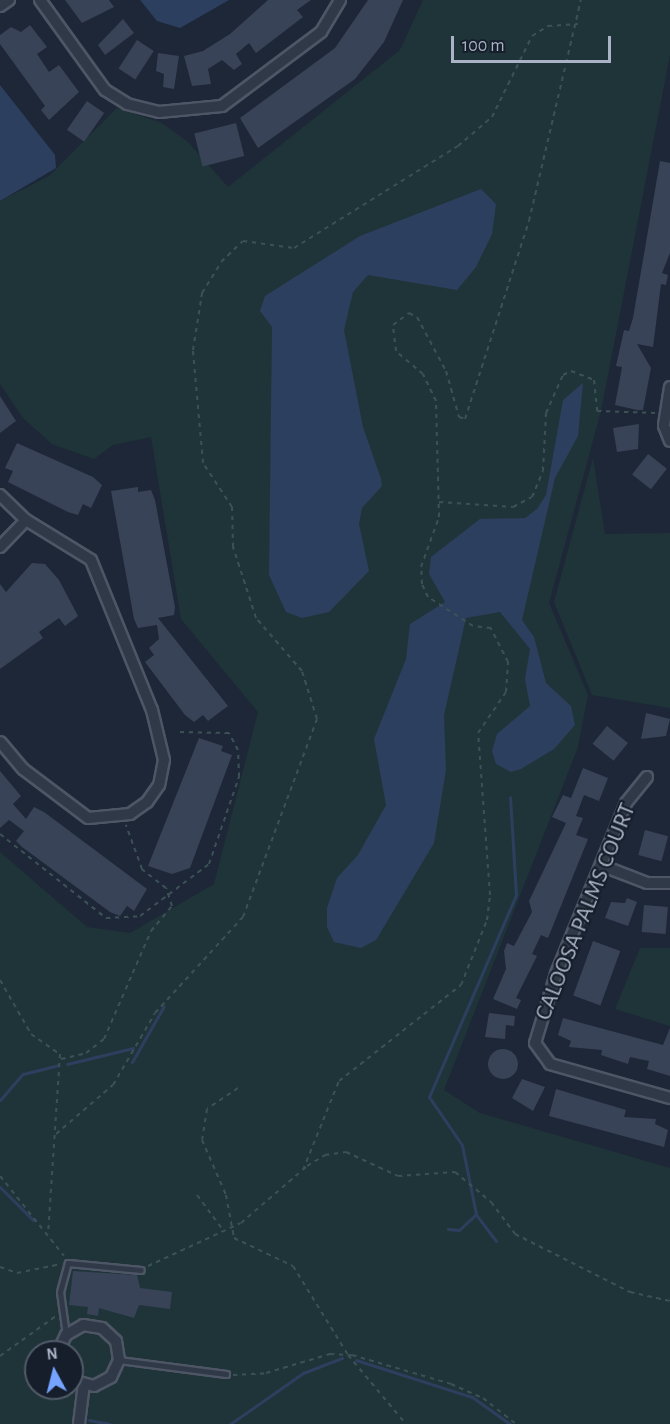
<!DOCTYPE html>
<style>
body{margin:0}
#map{position:relative;width:670px;height:1424px;overflow:hidden;background:#1d2737;font-family:"Alegreya Sans",sans-serif}
div>[style]{position:absolute}
[style*='--x']{left:calc(var(--x)*1px);top:calc(var(--y)*1px);width:calc(var(--w)*1px);rotate:calc(var(--a)*1deg)}
.green>*{inset:0;background:#1f3438}
.water>*{inset:0;background:#2d3f5e}
.stream>*{height:3px;margin:-1.5px;padding:0 1.5px;transform-origin:1.5px;border-radius:1.5px;background:#2d3f5e}
.building>*{inset:0;background:#384357;transform-origin:0 0}
.round{border-radius:50%}
.path>*{height:2px;margin-top:-1px;transform-origin:0;background:repeating-linear-gradient(90deg,#3c5156 0 4.5px,transparent 0 9px)}
.roads{filter:drop-shadow(2px 0 #4e5666) drop-shadow(-2px 0 #4e5666) drop-shadow(0 2px #4e5666) drop-shadow(0 -2px #4e5666)}
.lane>*{height:5px;margin:-2.5px;padding:0 2.5px;transform-origin:2.5px;border-radius:2.5px;background:#303947}
.street>*{height:10px;margin:-5px;padding:0 5px;transform-origin:5px;border-radius:5px;background:#303947}
span{translate:-50% -50%;white-space:nowrap;text-align:center;line-height:1.15;-webkit-text-stroke:4.5px #161e2b;paint-order:stroke}
.street-label{font-size:24px;color:#aab3c5}
.north{position:absolute;left:24px;top:1340px;width:60px;height:60px;box-sizing:border-box;background:#161e2b;border:2px solid #515a69;border-radius:50%;rotate:353deg;font-size:16px;font-weight:700;line-height:24px;text-align:center;color:#aab3c5}
.north::after{content:'';display:block;margin:auto;width:21px;height:27px;background:#75a3ff;clip-path:polygon(50% 0,100% 100%,50% 72%,0 100%)}
.scale{position:absolute;left:451px;top:36px;width:160px;height:27px;box-sizing:border-box;border:3px solid #aab3c5;border-top:0;padding-left:8px;font-size:18px;line-height:21px;white-space:nowrap;color:#aab3c5;-webkit-text-stroke:4px #161e2b;paint-order:stroke}
</style>
<div id="map">
<div class="green">
<div style="clip-path:polygon(evenodd,423px 0,670px 0,670px 55px,601px 411px,549px 603px,588px 695px,578px 747px,444px 1090px,480px 1113px,670px 1168px,670px 1424px,0 1424px,0 852px,87px 927px,130px 933px,214px 884px,258px 712px,181px 619px,151px 437px,113px 445px,94px 459px,52px 444px,23px 418px,0 384px,0 201px,49px 176px,117px 108px,162px 123px,188px 142px,228px 187px,400px 50px,423px 0,36px 1352px,72px 1352px,72px 1388px,36px 1388px,36px 1352px)"></div>
<div style="clip-path:polygon(593px 458px,605px 534px,670px 533px,670px 708px,592px 695px,554px 602px)"></div>
<div style="clip-path:polygon(640px 948px,670px 948px,670px 1026px,615px 1009px)"></div>
</div>
<div class="water">
<div style="clip-path:polygon(140px 0,229px 0,180px 28px,157px 21px)"></div>
<div style="clip-path:polygon(0 85px,55px 155px,56px 168px,0 201px)"></div>
<div style="clip-path:polygon(481px 189px,496px 204px,492px 234px,476px 267px,457px 290px,368px 275px,353px 292px,344px 330px,363px 427px,381px 479px,382px 486px,362px 508px,359px 524px,369px 571px,329px 612px,302px 618px,286px 612px,269px 575px,272px 327px,260px 311px,265px 296px,360px 236px)"></div>
<div style="clip-path:polygon(583px 383px,578px 436px,555px 478px,522px 620px,534px 637px,546px 683px,571px 706px,575px 725px,554px 749px,521px 769px,511px 772px,496px 764px,492px 751px,497px 734px,530px 706px,525px 679px,530px 649px,500px 612px,466px 618px,444px 715px,446px 770px,434px 843px,376px 940px,361px 948px,334px 942px,327px 927px,327px 908px,337px 878px,358px 855px,386px 805px,374px 739px,406px 659px,410px 624px,445px 602px,429px 574px,431px 557px,480px 519px,525px 518px,537px 509px,546px 495px,563px 400px)"></div>
</div>
<div class="stream">
<div style="--x:132;--y:1062;--w:64;--a:-60.3"></div>
<div style="--x:67;--y:1064;--w:68;--a:-13.6"></div>
<div style="--x:0;--y:1100;--w:35;--a:-49"></div>
<div style="--x:23;--y:1074;--w:36;--a:-14"></div>
<div style="--x:0;--y:1187;--w:47;--a:45"></div>
<div style="--x:448;--y:1229;--w:11;--a:5"></div>
<div style="--x:459;--y:1230;--w:23;--a:-43"></div>
<div style="--x:496;--y:1241;--w:34;--a:-127"></div>
<div style="--x:476;--y:1214;--w:70;--a:-101.5"></div>
<div style="--x:462;--y:1145;--w:58;--a:-124.5"></div>
<div style="--x:429;--y:1097;--w:220;--a:-66.7"></div>
<div style="--x:516;--y:895;--w:98;--a:-93.5"></div>
<div style="--x:356;--y:1360;--w:122;--a:17.7"></div>
<div style="--x:472;--y:1397;--w:47;--a:35.4"></div>
<div style="--x:89;--y:1420;--w:21;--a:11"></div>
<div style="--x:230;--y:1424;--w:89;--a:-34.9"></div>
<div style="--x:303;--y:1373;--w:42;--a:-21"></div>
</div>
<div class="building">
<div style="clip-path:polygon(65px 0,109px 0,114px 7px,82px 23px)"></div>
<div style="clip-path:polygon(268px 0,311px 0,297px 10px,303px 17px,256px 53px,249px 43px,236px 54px,242px 64px,234px 70px,222px 60px,208px 69px,211px 84px,192px 86px,184px 56px,203px 51px,230px 34px)"></div>
<div style="clip-path:polygon(368px 0,403px 0,384px 42px,355px 79px,258px 148px,240px 118px,335px 48px)"></div>
<div style="clip-path:polygon(123px 19px,134px 33px,105px 55px,98px 45px)"></div>
<div style="clip-path:polygon(30px 25px,47px 47px,37px 54px,49px 72px,59px 65px,79px 92px,49px 120px,41px 110px,45px 106px,0 44px,0 35px,11px 27px,21px 32px)"></div>
<div style="left:137px;top:40px;width:20px;height:34px;rotate:33deg"></div>
<div style="clip-path:polygon(158px 53px,179px 56px,174px 89px,163px 87px,164px 74px,156px 71px)"></div>
<div style="left:87px;top:101px;width:21px;height:35px;rotate:35deg"></div>
<div style="left:236px;top:123px;width:34px;height:43px;rotate:76deg"></div>
<div style="clip-path:polygon(660px 161px,670px 163px,670px 253px,662px 273px,668px 275px,666px 285px,661px 284px,653px 347px,637px 344px,651px 368px,643px 410px,637px 410px,615px 405px,622px 367px,616px 366px,624px 330px,629px 331px,633px 318px)"></div>
<div style="clip-path:polygon(0 396px,16px 421px,0 433px)"></div>
<div style="clip-path:polygon(639px 424px,638px 449px,617px 452px,613px 428px)"></div>
<div style="clip-path:polygon(17px 443px,93px 477px,102px 485px,91px 508px,83px 504px,78px 515px,68px 512px,8px 482px,13px 471px,5px 468px)"></div>
<div style="left:648px;top:454px;width:24px;height:26px;rotate:38deg"></div>
<div style="clip-path:polygon(138px 487px,138px 492px,151px 490px,155px 500px,175px 607px,174px 615px,158px 618px,228px 706px,208px 721px,203px 715px,194px 722px,185px 715px,145px 662px,154px 655px,149px 648px,159px 639px,157px 625px,138px 628px,134px 619px,111px 491px)"></div>
<div style="clip-path:polygon(32px 563px,45px 564px,59px 580px,78px 616px,65px 626px,59px 618px,39px 632px,43px 638px,0 669px,0 584px,6px 592px)"></div>
<div style="clip-path:polygon(646px 713px,670px 719px,666px 736px,641px 739px)"></div>
<div style="left:607px;top:726px;width:27px;height:23px;rotate:39deg"></div>
<div style="clip-path:polygon(199px 738px,223px 746px,221px 751px,232px 755px,190px 868px,172px 874px,148px 866px)"></div>
<div style="clip-path:polygon(583px 768px,608px 778px,599px 801px,584px 795px,576px 816px,583px 818px,576px 835px,588px 839px,548px 938px,541px 935px,532px 954px,537px 956px,516px 998px,521px 1000px,517px 1009px,493px 999px,506px 969px,504px 951px,507px 943px,514px 946px,532px 912px,529px 901px,566px 823px,552px 817px,563px 795px,571px 798px)"></div>
<div style="clip-path:polygon(0 771px,21px 796px,13px 804px,26px 819px,34px 807px,44px 812px,147px 889px,134px 911px,127px 906px,120px 916px,110px 912px,22px 847px,16px 841px,24px 831px,9px 820px,0 828px)"></div>
<div style="left:645px;top:830px;width:24px;height:26px;rotate:15deg"></div>
<div style="clip-path:polygon(627px 898px,637px 902px,628px 926px,605px 918px,611px 902px,625px 903px)"></div>
<div style="left:644px;top:905px;width:24px;height:27px;rotate:5deg"></div>
<div style="left:593px;top:941px;width:29px;height:58px;rotate:20deg"></div>
<div style="clip-path:polygon(489px 1013px,515px 1016px,514px 1026px,506px 1025px,505px 1039px,485px 1037px)"></div>
<div style="clip-path:polygon(563px 1018px,663px 1045px,670px 1028px,670px 1076px,647px 1069px,649px 1061px,630px 1057px,628px 1064px,601px 1055px,602px 1050px,569px 1047px,571px 1041px,558px 1035px)"></div>
<div class="round" style="left:488px;top:1049px;width:30px;height:30px"></div>
<div style="clip-path:polygon(522px 1079px,545px 1087px,533px 1111px,512px 1098px)"></div>
<div style="clip-path:polygon(556px 1089px,626px 1110px,624px 1117px,656px 1119px,655px 1124px,668px 1130px,664px 1147px,549px 1116px)"></div>
<div style="clip-path:polygon(73px 1271px,137px 1275px,140px 1288px,172px 1292px,170px 1309px,139px 1305px,134px 1318px,99px 1308px,98px 1316px,87px 1314px,88px 1307px,69px 1305px)"></div>
</div>
<div class="path">
<div style="--x:439;--y:502;--w:74;--a:3.9"></div>
<div style="--x:513;--y:507;--w:21;--a:-28"></div>
<div style="--x:532;--y:497;--w:28;--a:-67"></div>
<div style="--x:543;--y:471;--w:58;--a:-87"></div>
<div style="--x:546;--y:413;--w:42;--a:-65.9"></div>
<div style="--x:563;--y:375;--w:9;--a:-27"></div>
<div style="--x:571;--y:371;--w:25;--a:21"></div>
<div style="--x:594;--y:380;--w:31;--a:84"></div>
<div style="--x:597;--y:411;--w:59;--a:1.9"></div>
<div style="--x:0;--y:834;--w:135;--a:38.4"></div>
<div style="--x:106;--y:918;--w:34;--a:-3"></div>
<div style="--x:140;--y:916;--w:86;--a:-37"></div>
<div style="--x:209;--y:864;--w:92;--a:-71"></div>
<div style="--x:239;--y:777;--w:27;--a:-92"></div>
<div style="--x:238;--y:750;--w:19;--a:-118"></div>
<div style="--x:229;--y:733;--w:51;--a:-178.9"></div>
<div style="--x:0;--y:980;--w:62;--a:60.1"></div>
<div style="--x:31;--y:1034;--w:35;--a:35"></div>
<div style="--x:60;--y:1054;--w:179;--a:93.8"></div>
<div style="--x:61;--y:1059;--w:26;--a:-13"></div>
<div style="--x:86;--y:1053;--w:23;--a:-38"></div>
<div style="--x:104;--y:1039;--w:118;--a:-66.5"></div>
<div style="--x:151;--y:931;--w:33;--a:-50"></div>
<div style="--x:172;--y:906;--w:19;--a:-108"></div>
<div style="--x:166;--y:888;--w:31;--a:-142"></div>
<div style="--x:142;--y:869;--w:47;--a:-110"></div>
<div style="--x:238;--y:1088;--w:37;--a:146"></div>
<div style="--x:207;--y:1109;--w:31;--a:99"></div>
<div style="--x:202;--y:1140;--w:60;--a:66.4"></div>
<div style="--x:226;--y:1195;--w:44;--a:79.5"></div>
<div style="--x:234;--y:1238;--w:65;--a:25.4"></div>
<div style="--x:293;--y:1266;--w:105;--a:58.3"></div>
<div style="--x:348;--y:1355;--w:90;--a:50"></div>
<div style="--x:56;--y:1134;--w:75;--a:-40.7"></div>
<div style="--x:113;--y:1085;--w:83;--a:-59.7"></div>
<div style="--x:155;--y:1013;--w:130;--a:-47.5"></div>
<div style="--x:243;--y:917;--w:211;--a:-69.5"></div>
<div style="--x:317;--y:719;--w:50;--a:-107.4"></div>
<div style="--x:302;--y:671;--w:70;--a:-131"></div>
<div style="--x:256;--y:618;--w:75;--a:-107.9"></div>
<div style="--x:233;--y:547;--w:40;--a:-91.4"></div>
<div style="--x:232;--y:507;--w:53;--a:-123.4"></div>
<div style="--x:203;--y:463;--w:113;--a:-95.1"></div>
<div style="--x:193;--y:350;--w:58;--a:-81"></div>
<div style="--x:202;--y:293;--w:36;--a:-58"></div>
<div style="--x:221;--y:262;--w:30;--a:-44"></div>
<div style="--x:243;--y:241;--w:51;--a:7.8"></div>
<div style="--x:294;--y:248;--w:193;--a:-31.9"></div>
<div style="--x:458;--y:146;--w:45;--a:-40.5"></div>
<div style="--x:492;--y:117;--w:90;--a:-63.7"></div>
<div style="--x:532;--y:36;--w:19;--a:-32"></div>
<div style="--x:548;--y:26;--w:30;--a:-4"></div>
<div style="--x:303;--y:1170;--w:96;--a:-68"></div>
<div style="--x:339;--y:1081;--w:155;--a:-38.2"></div>
<div style="--x:461;--y:985;--w:70;--a:-68.2"></div>
<div style="--x:487;--y:920;--w:25;--a:-83"></div>
<div style="--x:490;--y:895;--w:162;--a:-94.2"></div>
<div style="--x:478;--y:733;--w:50;--a:-55.7"></div>
<div style="--x:506;--y:692;--w:30;--a:-86"></div>
<div style="--x:508;--y:662;--w:38;--a:-117"></div>
<div style="--x:491;--y:628;--w:18;--a:-174"></div>
<div style="--x:473;--y:626;--w:54;--a:-147.2"></div>
<div style="--x:428;--y:597;--w:14;--a:-115"></div>
<div style="--x:422;--y:584;--w:17;--a:-93"></div>
<div style="--x:421;--y:567;--w:53;--a:-70.2"></div>
<div style="--x:439;--y:517;--w:116;--a:-91.5"></div>
<div style="--x:436;--y:401;--w:30;--a:-116"></div>
<div style="--x:423;--y:374;--w:35;--a:-140"></div>
<div style="--x:396;--y:351;--w:26;--a:-97"></div>
<div style="--x:393;--y:325;--w:20;--a:-37"></div>
<div style="--x:409;--y:313;--w:9;--a:27"></div>
<div style="--x:417;--y:317;--w:61;--a:61.8"></div>
<div style="--x:446;--y:371;--w:48;--a:74.2"></div>
<div style="--x:459;--y:417;--w:6;--a:18"></div>
<div style="--x:465;--y:419;--w:208;--a:-72.1"></div>
<div style="--x:529;--y:221;--w:227;--a:-76.8"></div>
<div style="--x:0;--y:1176;--w:102;--a:51.3"></div>
<div style="--x:197;--y:1195;--w:44;--a:53.4"></div>
<div style="--x:148;--y:1266;--w:102;--a:-24.8"></div>
<div style="--x:241;--y:1223;--w:87;--a:-40.8"></div>
<div style="--x:307;--y:1166;--w:21;--a:-31"></div>
<div style="--x:325;--y:1155;--w:21;--a:-8"></div>
<div style="--x:346;--y:1152;--w:57;--a:24.8"></div>
<div style="--x:398;--y:1176;--w:57;--a:-4"></div>
<div style="--x:455;--y:1172;--w:47;--a:39.8"></div>
<div style="--x:491;--y:1202;--w:40;--a:53"></div>
<div style="--x:515;--y:1234;--w:129;--a:26.8"></div>
<div style="--x:630;--y:1292;--w:41;--a:12.7"></div>
<div style="--x:0;--y:1267;--w:18;--a:19"></div>
<div style="--x:17;--y:1273;--w:45;--a:-11.6"></div>
<div style="--x:0;--y:1356;--w:69;--a:-35.5"></div>
<div style="--x:233;--y:1375;--w:33;--a:-3"></div>
<div style="--x:266;--y:1373;--w:67;--a:-16.5"></div>
<div style="--x:330;--y:1354;--w:22;--a:3"></div>
<div style="--x:352;--y:1355;--w:103;--a:16.3"></div>
<div style="--x:451;--y:1384;--w:35;--a:24"></div>
<div style="--x:483;--y:1398;--w:42;--a:38.2"></div>
</div>
<div class="roads">
<div class="lane">
<div style="--x:66;--y:1335;--w:43;--a:-97.9"></div>
<div style="--x:60;--y:1292;--w:30;--a:-75"></div>
<div style="--x:68;--y:1263;--w:73;--a:5.5"></div>
<div style="--x:119;--y:1360;--w:108;--a:7.5"></div>
</div>
<div class="street">
<div style="--x:40;--y:0;--w:111;--a:54.2"></div>
<div style="--x:105;--y:90;--w:26;--a:32"></div>
<div style="--x:127;--y:104;--w:33;--a:14"></div>
<div style="--x:159;--y:112;--w:63;--a:-5.4"></div>
<div style="--x:222;--y:106;--w:124;--a:-36.8"></div>
<div style="--x:321;--y:32;--w:37;--a:-59"></div>
<div style="--x:0;--y:6;--w:11;--a:-34"></div>
<div style="--x:670;--y:387;--w:39;--a:99"></div>
<div style="--x:664;--y:426;--w:16;--a:68"></div>
<div style="--x:0;--y:495;--w:36;--a:44"></div>
<div style="--x:26;--y:520;--w:76;--a:31.6"></div>
<div style="--x:91;--y:560;--w:162;--a:67.9"></div>
<div style="--x:152;--y:710;--w:51;--a:76.5"></div>
<div style="--x:164;--y:760;--w:25;--a:101"></div>
<div style="--x:159;--y:785;--w:21;--a:125"></div>
<div style="--x:147;--y:802;--w:21;--a:145"></div>
<div style="--x:130;--y:814;--w:42;--a:174.6"></div>
<div style="--x:88;--y:818;--w:81;--a:-143"></div>
<div style="--x:23;--y:769;--w:35;--a:-130"></div>
<div style="--x:0;--y:547;--w:37;--a:-46"></div>
<div style="--x:647;--y:777;--w:33;--a:129"></div>
<div style="--x:626;--y:803;--w:185;--a:112.3"></div>
<div style="--x:556;--y:974;--w:72;--a:106.9"></div>
<div style="--x:535;--y:1043;--w:26;--a:54"></div>
<div style="--x:550;--y:1064;--w:125;--a:15.8"></div>
<div style="--x:603;--y:866;--w:47;--a:21.1"></div>
<div style="--x:647;--y:883;--w:23;--a:0"></div>
<div style="--x:58;--y:1352;--w:19;--a:-65"></div>
<div style="--x:66;--y:1335;--w:20;--a:-30"></div>
<div style="--x:83;--y:1325;--w:19;--a:9"></div>
<div style="--x:102;--y:1328;--w:19;--a:43"></div>
<div style="--x:116;--y:1341;--w:19;--a:81"></div>
<div style="--x:119;--y:1360;--w:19;--a:115"></div>
<div style="--x:111;--y:1377;--w:19;--a:152"></div>
<div style="--x:94;--y:1386;--w:23;--a:-165"></div>
<div style="--x:79;--y:1424;--w:39;--a:-83"></div>
</div>
</div>
<div class="street-label">
<span style="left:586px;top:912px;rotate:-68deg">CALOOSA PALMS COURT</span>
</div>
<div class="north">N</div>
<div class="scale">100 m</div>
</div>
